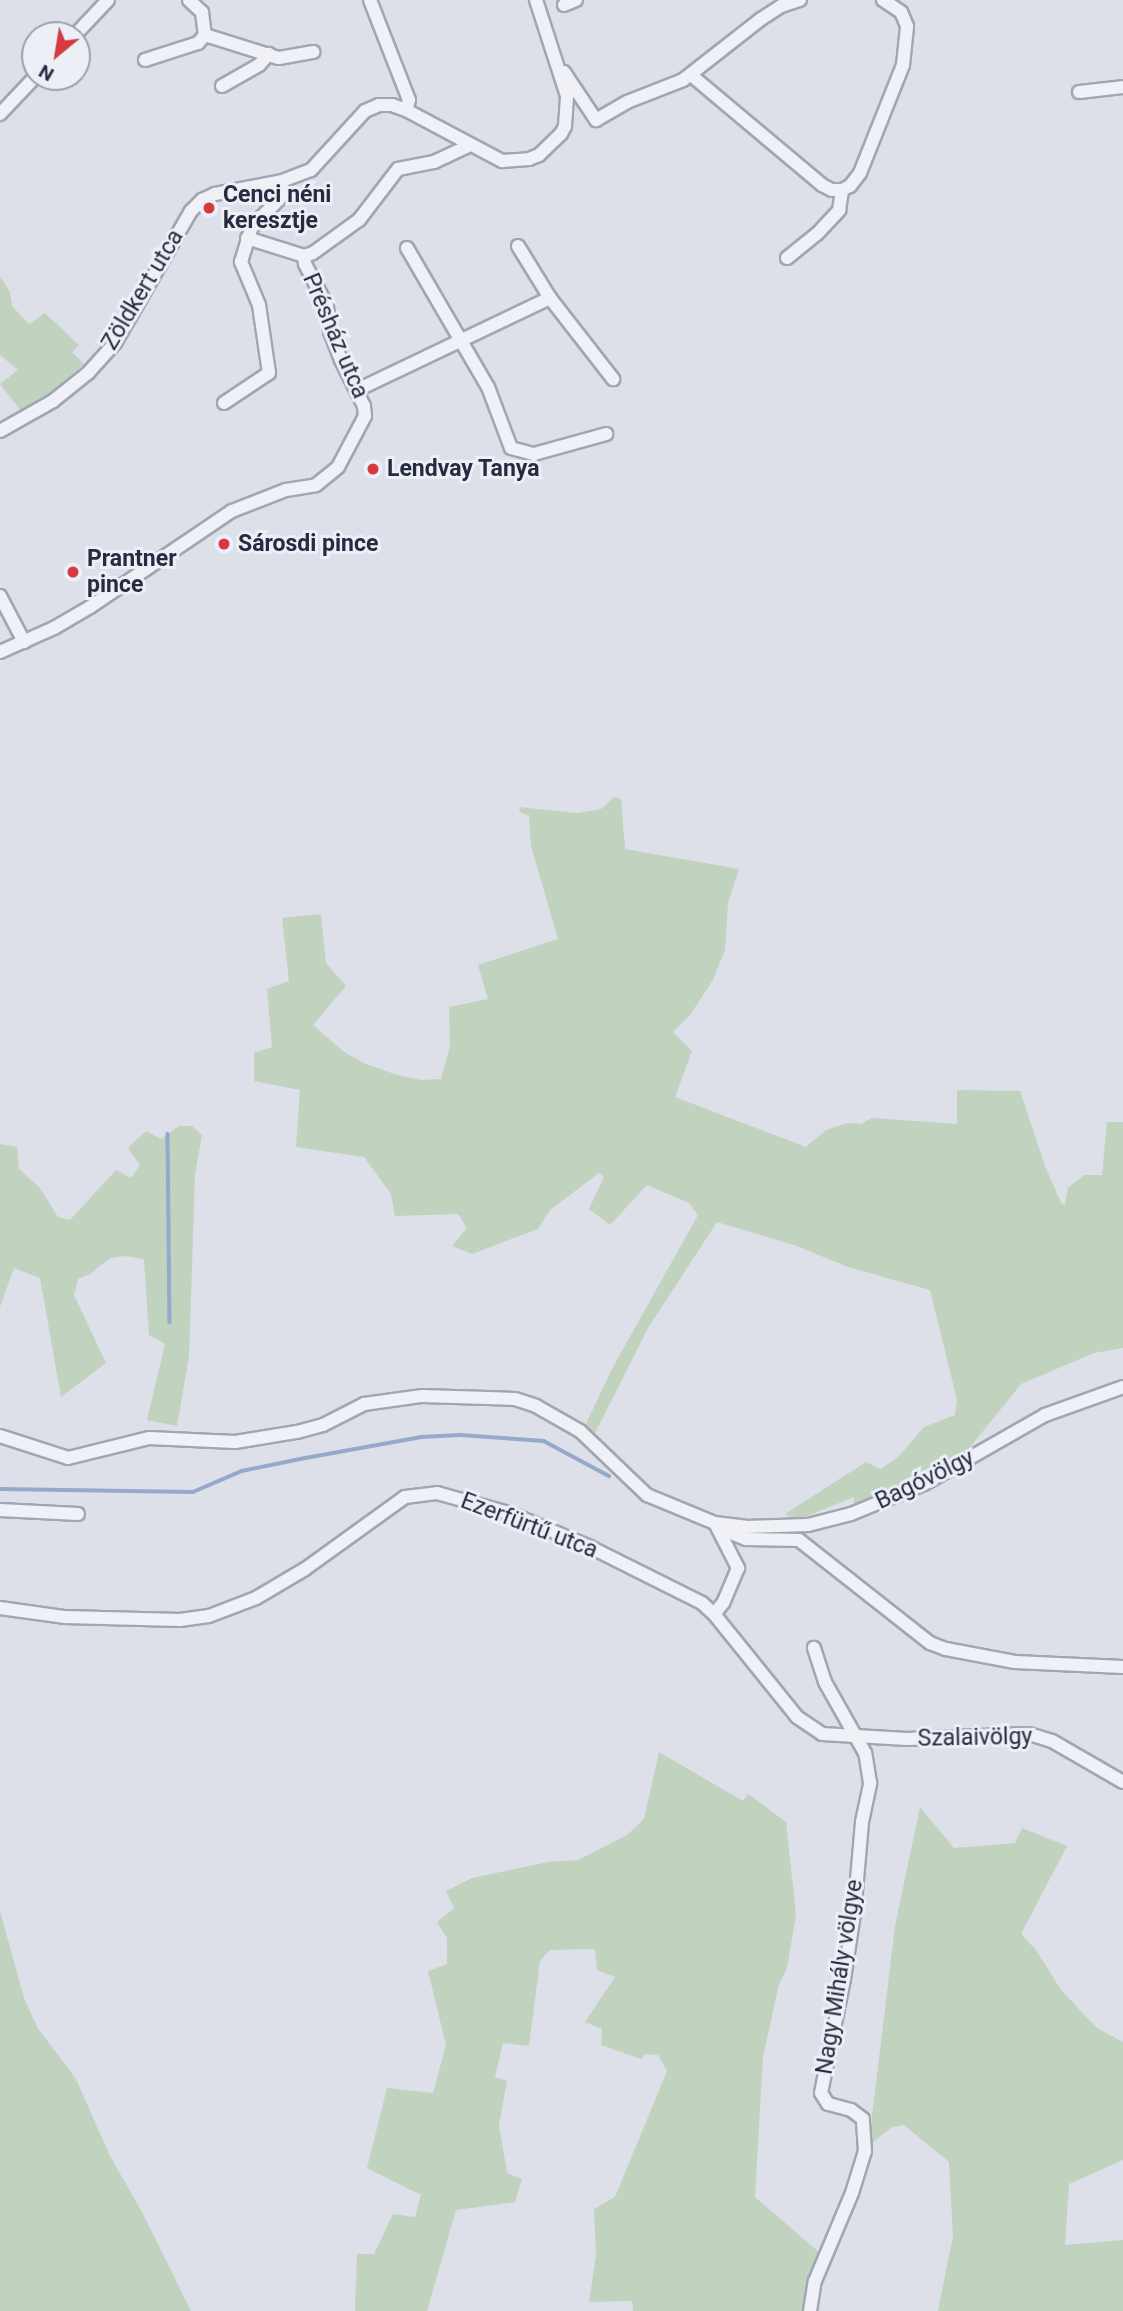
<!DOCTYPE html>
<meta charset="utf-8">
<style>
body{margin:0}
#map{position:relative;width:1123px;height:2311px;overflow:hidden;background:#dde0e8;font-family:Roboto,sans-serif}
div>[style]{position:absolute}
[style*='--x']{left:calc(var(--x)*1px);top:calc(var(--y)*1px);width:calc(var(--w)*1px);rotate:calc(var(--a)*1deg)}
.green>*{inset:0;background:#c1d2be}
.stream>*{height:3.5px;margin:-1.75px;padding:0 1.75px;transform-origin:1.75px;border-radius:1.75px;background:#95a9cb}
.roads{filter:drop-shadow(2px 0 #a2a6b2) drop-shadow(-2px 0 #a2a6b2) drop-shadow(0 2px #a2a6b2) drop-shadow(0 -2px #a2a6b2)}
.minor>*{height:12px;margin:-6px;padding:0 6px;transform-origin:6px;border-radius:6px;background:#f0f1f6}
.dots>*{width:19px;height:19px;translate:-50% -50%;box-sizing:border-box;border:4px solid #eceff6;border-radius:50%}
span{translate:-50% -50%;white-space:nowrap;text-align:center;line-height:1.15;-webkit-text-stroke:6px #eceff6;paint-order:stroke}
.poi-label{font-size:23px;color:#262c3f;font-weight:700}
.left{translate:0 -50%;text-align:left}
.street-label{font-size:23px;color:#262c3f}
.north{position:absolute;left:21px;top:21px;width:70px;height:70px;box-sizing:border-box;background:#eceff6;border:2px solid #9da1ad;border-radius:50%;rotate:210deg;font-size:19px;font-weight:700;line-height:28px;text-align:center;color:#262c3f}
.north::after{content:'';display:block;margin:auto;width:24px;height:32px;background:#d63940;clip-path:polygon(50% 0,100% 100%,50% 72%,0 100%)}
</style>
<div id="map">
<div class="green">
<div style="clip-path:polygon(0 276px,10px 292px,12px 306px,29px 324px,45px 313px,79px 345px,72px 352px,84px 364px,44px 398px,21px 411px,0 384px,18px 370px,0 355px)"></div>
<div style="clip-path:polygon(614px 797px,621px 799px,625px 849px,739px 869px,728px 903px,725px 950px,713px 980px,690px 1015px,673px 1032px,692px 1051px,675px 1097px,806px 1147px,826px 1130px,848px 1123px,861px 1124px,872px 1118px,957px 1124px,957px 1090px,1020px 1091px,1045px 1166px,1061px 1203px,1065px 1205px,1068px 1188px,1084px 1175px,1102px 1175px,1107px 1122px,1123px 1122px,1123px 1348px,1094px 1353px,1021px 1384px,971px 1446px,947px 1466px,854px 1507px,854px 1497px,797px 1520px,785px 1514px,866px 1462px,881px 1469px,899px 1456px,924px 1427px,955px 1415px,957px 1400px,930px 1290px,848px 1267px,794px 1245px,717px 1222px,648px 1328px,594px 1435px,584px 1428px,612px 1369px,698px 1215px,689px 1203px,647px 1185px,610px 1225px,589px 1209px,604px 1177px,599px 1173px,550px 1210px,538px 1229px,472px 1254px,452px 1246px,467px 1228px,458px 1214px,395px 1216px,391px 1194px,364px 1157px,296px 1147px,300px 1090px,254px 1081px,254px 1053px,272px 1047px,267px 989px,289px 981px,282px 918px,321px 914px,326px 963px,346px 986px,313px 1025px,344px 1052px,364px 1063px,397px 1075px,422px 1080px,441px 1079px,450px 1046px,449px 1007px,488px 999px,478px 965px,558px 939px,531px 846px,529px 816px,520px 812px,519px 807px,577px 813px,601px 809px)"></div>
<div style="clip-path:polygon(179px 1126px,192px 1126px,202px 1135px,195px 1175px,189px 1357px,177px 1426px,147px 1420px,165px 1344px,149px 1335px,144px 1259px,125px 1256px,110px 1258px,90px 1274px,78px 1279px,74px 1295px,106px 1363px,61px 1397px,40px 1278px,14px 1268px,0 1307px,0 1144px,17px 1147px,19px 1169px,40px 1188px,58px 1217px,70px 1220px,116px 1170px,131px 1178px,140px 1165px,128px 1148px,146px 1131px,161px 1139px)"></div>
<div style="clip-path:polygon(659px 1752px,743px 1801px,748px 1794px,786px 1822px,796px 1915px,787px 1968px,779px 1984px,763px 2057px,755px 2197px,820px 2253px,808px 2285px,806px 2311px,633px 2311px,632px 2301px,589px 2302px,596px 2256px,594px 2209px,615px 2197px,667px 2071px,658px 2055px,645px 2054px,641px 2059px,601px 2045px,602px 2029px,585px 2022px,615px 1977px,597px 1970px,595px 1949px,550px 1950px,540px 1961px,529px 2046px,503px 2043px,495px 2077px,507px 2081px,499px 2125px,507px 2173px,522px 2179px,515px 2202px,456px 2210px,427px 2311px,355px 2311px,357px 2254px,374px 2254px,393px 2214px,415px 2217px,421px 2195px,367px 2168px,387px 2088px,433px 2093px,446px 2045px,428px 1971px,447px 1964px,447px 1938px,437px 1922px,454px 1908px,446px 1891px,472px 1878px,548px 1862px,578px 1860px,627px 1835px,644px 1819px)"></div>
<div style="clip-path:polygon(920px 1807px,954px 1848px,1015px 1843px,1022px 1828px,1067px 1846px,1021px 1934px,1036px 1950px,1061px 1990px,1097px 2028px,1123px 2042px,1123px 2160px,1069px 2184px,1065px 2245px,1123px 2240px,1123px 2311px,938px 2311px,953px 2236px,949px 2162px,904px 2125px,892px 2127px,873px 2142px,871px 2125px,895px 1926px)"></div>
<div style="clip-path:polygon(0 1911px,24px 1998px,37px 2027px,76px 2079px,110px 2156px,143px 2214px,191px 2311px,0 2311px)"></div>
</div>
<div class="stream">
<div style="--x:168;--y:1134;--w:188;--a:89.4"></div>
<div style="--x:0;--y:1489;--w:193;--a:0.9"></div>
<div style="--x:193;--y:1492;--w:53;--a:-23.2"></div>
<div style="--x:242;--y:1471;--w:59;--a:-11.7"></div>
<div style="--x:300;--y:1459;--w:123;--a:-10.3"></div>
<div style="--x:421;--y:1437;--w:39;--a:-3"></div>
<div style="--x:460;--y:1435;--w:84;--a:4.1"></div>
<div style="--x:544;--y:1441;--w:74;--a:28.3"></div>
</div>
<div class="roads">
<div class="minor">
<div style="--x:189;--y:0;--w:18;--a:43"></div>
<div style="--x:202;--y:12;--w:23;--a:83"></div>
<div style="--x:205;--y:35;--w:77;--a:17.3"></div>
<div style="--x:279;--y:58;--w:35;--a:-10"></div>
<div style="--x:370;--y:0;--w:107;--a:68.7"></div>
<div style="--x:409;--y:100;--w:10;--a:107"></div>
<div style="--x:564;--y:5;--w:13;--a:-23"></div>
<div style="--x:75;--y:35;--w:48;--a:-46.7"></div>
<div style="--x:145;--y:60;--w:56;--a:-17.8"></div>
<div style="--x:198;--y:43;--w:11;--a:-49"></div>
<div style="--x:564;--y:72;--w:58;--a:56.3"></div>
<div style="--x:596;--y:120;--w:36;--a:-30"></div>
<div style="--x:627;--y:102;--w:60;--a:-21.4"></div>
<div style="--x:683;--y:80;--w:99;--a:-38"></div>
<div style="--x:761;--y:19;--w:24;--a:-33"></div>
<div style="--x:781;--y:6;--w:20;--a:-18"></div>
<div style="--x:691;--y:75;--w:171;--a:40"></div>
<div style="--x:822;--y:185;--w:11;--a:27"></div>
<div style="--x:832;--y:190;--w:10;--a:0"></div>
<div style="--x:842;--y:190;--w:9;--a:-27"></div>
<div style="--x:850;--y:186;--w:16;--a:-52"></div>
<div style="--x:860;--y:173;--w:116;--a:-68.3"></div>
<div style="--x:903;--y:65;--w:39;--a:-84"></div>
<div style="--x:907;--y:26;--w:15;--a:-113"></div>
<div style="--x:901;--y:12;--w:22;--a:-146"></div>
<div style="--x:222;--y:86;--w:43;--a:-29.6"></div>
<div style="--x:259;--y:65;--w:15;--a:-48"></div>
<div style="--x:1079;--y:92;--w:44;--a:-6.5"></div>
<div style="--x:0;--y:114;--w:51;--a:-46.6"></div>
<div style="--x:247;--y:238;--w:60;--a:17.5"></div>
<div style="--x:304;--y:256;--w:9;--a:-18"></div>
<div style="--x:313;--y:253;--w:57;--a:-35.7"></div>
<div style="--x:359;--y:220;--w:64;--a:-52.6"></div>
<div style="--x:398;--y:169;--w:37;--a:-11"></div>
<div style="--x:434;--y:162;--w:40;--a:-25"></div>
<div style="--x:518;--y:246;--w:61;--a:58.4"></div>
<div style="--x:550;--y:298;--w:103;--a:52.1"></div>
<div style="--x:407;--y:248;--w:161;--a:59.8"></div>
<div style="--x:488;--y:387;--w:65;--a:69.3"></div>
<div style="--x:511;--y:448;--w:24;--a:15"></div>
<div style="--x:534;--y:454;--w:75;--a:-15.5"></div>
<div style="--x:787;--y:258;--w:38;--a:-39"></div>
<div style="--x:817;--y:234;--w:33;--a:-47"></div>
<div style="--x:839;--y:210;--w:20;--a:-81"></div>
<div style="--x:357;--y:390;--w:214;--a:-25.5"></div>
<div style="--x:224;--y:403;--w:54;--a:-33.7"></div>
<div style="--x:269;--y:373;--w:69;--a:-98.4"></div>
<div style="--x:259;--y:305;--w:47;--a:-112.7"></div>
<div style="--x:241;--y:262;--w:37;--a:-73"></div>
<div style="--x:252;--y:227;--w:40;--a:-46"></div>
<div style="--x:280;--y:198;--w:17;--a:-83"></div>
<div style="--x:0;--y:431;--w:61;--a:-29.5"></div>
<div style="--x:53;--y:401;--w:45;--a:-38.7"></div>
<div style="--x:88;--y:373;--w:40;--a:-48"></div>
<div style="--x:115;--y:343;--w:152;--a:-60.1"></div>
<div style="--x:191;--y:211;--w:16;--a:-45"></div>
<div style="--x:202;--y:200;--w:14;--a:-25"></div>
<div style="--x:215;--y:194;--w:68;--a:-11"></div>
<div style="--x:282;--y:181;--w:31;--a:-21"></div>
<div style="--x:311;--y:170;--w:80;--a:-47.5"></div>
<div style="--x:365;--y:111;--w:15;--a:-23"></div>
<div style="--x:379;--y:105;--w:13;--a:0"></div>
<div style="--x:392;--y:105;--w:15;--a:20"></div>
<div style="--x:406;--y:110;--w:109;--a:28"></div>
<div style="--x:502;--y:161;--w:27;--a:-4"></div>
<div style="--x:529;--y:159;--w:11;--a:-22"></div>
<div style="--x:539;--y:155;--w:30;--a:-44"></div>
<div style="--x:561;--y:134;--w:9;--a:-63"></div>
<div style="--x:565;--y:126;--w:30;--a:-86"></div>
<div style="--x:567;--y:96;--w:101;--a:-107.9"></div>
<div style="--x:0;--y:596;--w:52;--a:62.4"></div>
<div style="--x:0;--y:652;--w:59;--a:-24"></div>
<div style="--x:54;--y:628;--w:42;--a:-30.3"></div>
<div style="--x:90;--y:607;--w:171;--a:-34.1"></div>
<div style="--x:232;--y:511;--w:58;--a:-21.3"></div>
<div style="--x:286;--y:490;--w:30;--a:-9"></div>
<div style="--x:316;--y:485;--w:28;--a:-39"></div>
<div style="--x:338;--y:467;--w:58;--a:-62.1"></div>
<div style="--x:365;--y:416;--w:10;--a:-96"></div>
<div style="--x:364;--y:406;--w:51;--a:-116.6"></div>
<div style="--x:341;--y:360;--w:31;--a:-111"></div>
<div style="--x:330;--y:331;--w:25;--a:-97"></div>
<div style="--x:327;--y:306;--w:47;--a:-117.6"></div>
<div style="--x:305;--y:264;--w:8;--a:-97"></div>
<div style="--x:0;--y:1436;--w:71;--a:17.9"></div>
<div style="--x:68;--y:1458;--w:83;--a:-13.9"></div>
<div style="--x:149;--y:1438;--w:86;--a:2.7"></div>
<div style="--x:235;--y:1442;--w:63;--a:-9.2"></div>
<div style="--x:297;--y:1432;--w:27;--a:-15"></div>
<div style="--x:323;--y:1425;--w:46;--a:-27.1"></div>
<div style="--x:364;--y:1404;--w:59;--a:-7.9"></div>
<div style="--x:422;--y:1396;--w:93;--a:1.8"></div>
<div style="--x:515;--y:1399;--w:22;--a:18"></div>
<div style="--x:536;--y:1406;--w:51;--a:29.6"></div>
<div style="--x:580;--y:1431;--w:93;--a:43.7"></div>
<div style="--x:647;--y:1495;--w:74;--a:22.4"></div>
<div style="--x:715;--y:1523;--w:51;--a:62.9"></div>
<div style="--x:738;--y:1568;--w:38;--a:113"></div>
<div style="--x:723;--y:1603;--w:14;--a:129"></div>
<div style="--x:0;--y:1510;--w:78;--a:2.9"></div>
<div style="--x:715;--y:1523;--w:31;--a:7"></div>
<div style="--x:746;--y:1527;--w:62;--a:-1.8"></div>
<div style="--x:808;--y:1525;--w:44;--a:-14.3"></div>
<div style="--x:851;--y:1514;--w:79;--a:-22.3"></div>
<div style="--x:924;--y:1484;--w:139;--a:-29.7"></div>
<div style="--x:1045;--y:1415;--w:83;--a:-19.7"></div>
<div style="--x:726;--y:1531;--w:22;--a:22"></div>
<div style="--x:746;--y:1539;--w:53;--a:1.1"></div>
<div style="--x:799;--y:1540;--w:167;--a:38.2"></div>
<div style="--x:930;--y:1643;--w:17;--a:21"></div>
<div style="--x:946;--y:1649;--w:70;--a:10.7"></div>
<div style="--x:1015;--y:1662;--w:108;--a:2.7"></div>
<div style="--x:0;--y:1608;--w:66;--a:7.9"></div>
<div style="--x:65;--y:1617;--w:115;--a:1.5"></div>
<div style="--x:180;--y:1620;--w:29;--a:-8"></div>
<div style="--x:209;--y:1616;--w:50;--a:-21"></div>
<div style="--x:256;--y:1598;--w:57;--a:-30.6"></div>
<div style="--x:305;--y:1569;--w:123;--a:-35.8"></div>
<div style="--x:405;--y:1497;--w:32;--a:-7"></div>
<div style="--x:437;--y:1493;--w:78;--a:15.6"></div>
<div style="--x:512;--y:1514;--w:85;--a:22.9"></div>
<div style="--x:590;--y:1547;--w:125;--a:26.6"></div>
<div style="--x:702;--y:1603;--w:16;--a:43"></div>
<div style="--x:714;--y:1614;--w:132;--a:51.1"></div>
<div style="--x:797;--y:1717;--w:30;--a:34"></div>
<div style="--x:822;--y:1734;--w:85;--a:3.4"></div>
<div style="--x:907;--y:1739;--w:122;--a:-2.3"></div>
<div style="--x:1029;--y:1734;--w:24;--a:17"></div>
<div style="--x:1052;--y:1741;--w:82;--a:30"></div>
<div style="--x:810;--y:2311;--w:30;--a:-81"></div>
<div style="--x:815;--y:2281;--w:95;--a:-67.2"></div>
<div style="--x:852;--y:2193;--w:44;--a:-72.8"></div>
<div style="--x:865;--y:2151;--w:32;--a:-94"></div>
<div style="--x:863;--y:2119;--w:15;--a:-143"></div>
<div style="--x:851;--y:2110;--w:24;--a:-165"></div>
<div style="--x:828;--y:2104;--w:13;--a:-122"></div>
<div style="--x:821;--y:2093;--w:116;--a:-78.6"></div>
<div style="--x:844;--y:1979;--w:66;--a:-81.3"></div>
<div style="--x:854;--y:1914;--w:92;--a:-85"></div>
<div style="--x:862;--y:1822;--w:40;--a:-78"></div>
<div style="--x:870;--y:1783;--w:30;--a:-99"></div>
<div style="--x:865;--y:1753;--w:81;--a:-119.4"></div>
<div style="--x:825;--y:1682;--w:36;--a:-108"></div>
</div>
</div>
<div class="dots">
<div style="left:209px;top:208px;background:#d63940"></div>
<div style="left:373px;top:469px;background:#d63940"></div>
<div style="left:224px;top:544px;background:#d63940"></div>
<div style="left:73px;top:572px;background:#d63940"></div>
</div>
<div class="poi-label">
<span class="left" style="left:223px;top:208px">Cenci néni<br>keresztje</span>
<span class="left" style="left:387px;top:469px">Lendvay Tanya</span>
<span class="left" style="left:238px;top:544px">Sárosdi pince</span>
<span class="left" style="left:87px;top:572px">Prantner<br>pince</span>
</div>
<div class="street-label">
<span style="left:143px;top:290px;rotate:-59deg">Zöldkert utca</span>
<span style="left:335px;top:336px;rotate:67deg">Présház utca</span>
<span style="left:925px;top:1480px;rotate:-26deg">Bagóvölgy</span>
<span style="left:529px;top:1526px;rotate:21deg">Ezerfürtű utca</span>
<span style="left:975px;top:1738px;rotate:-1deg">Szalaivölgy</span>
<span style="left:840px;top:1977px;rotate:-81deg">Nagy Mihály völgye</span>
</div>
<div class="north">N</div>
</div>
